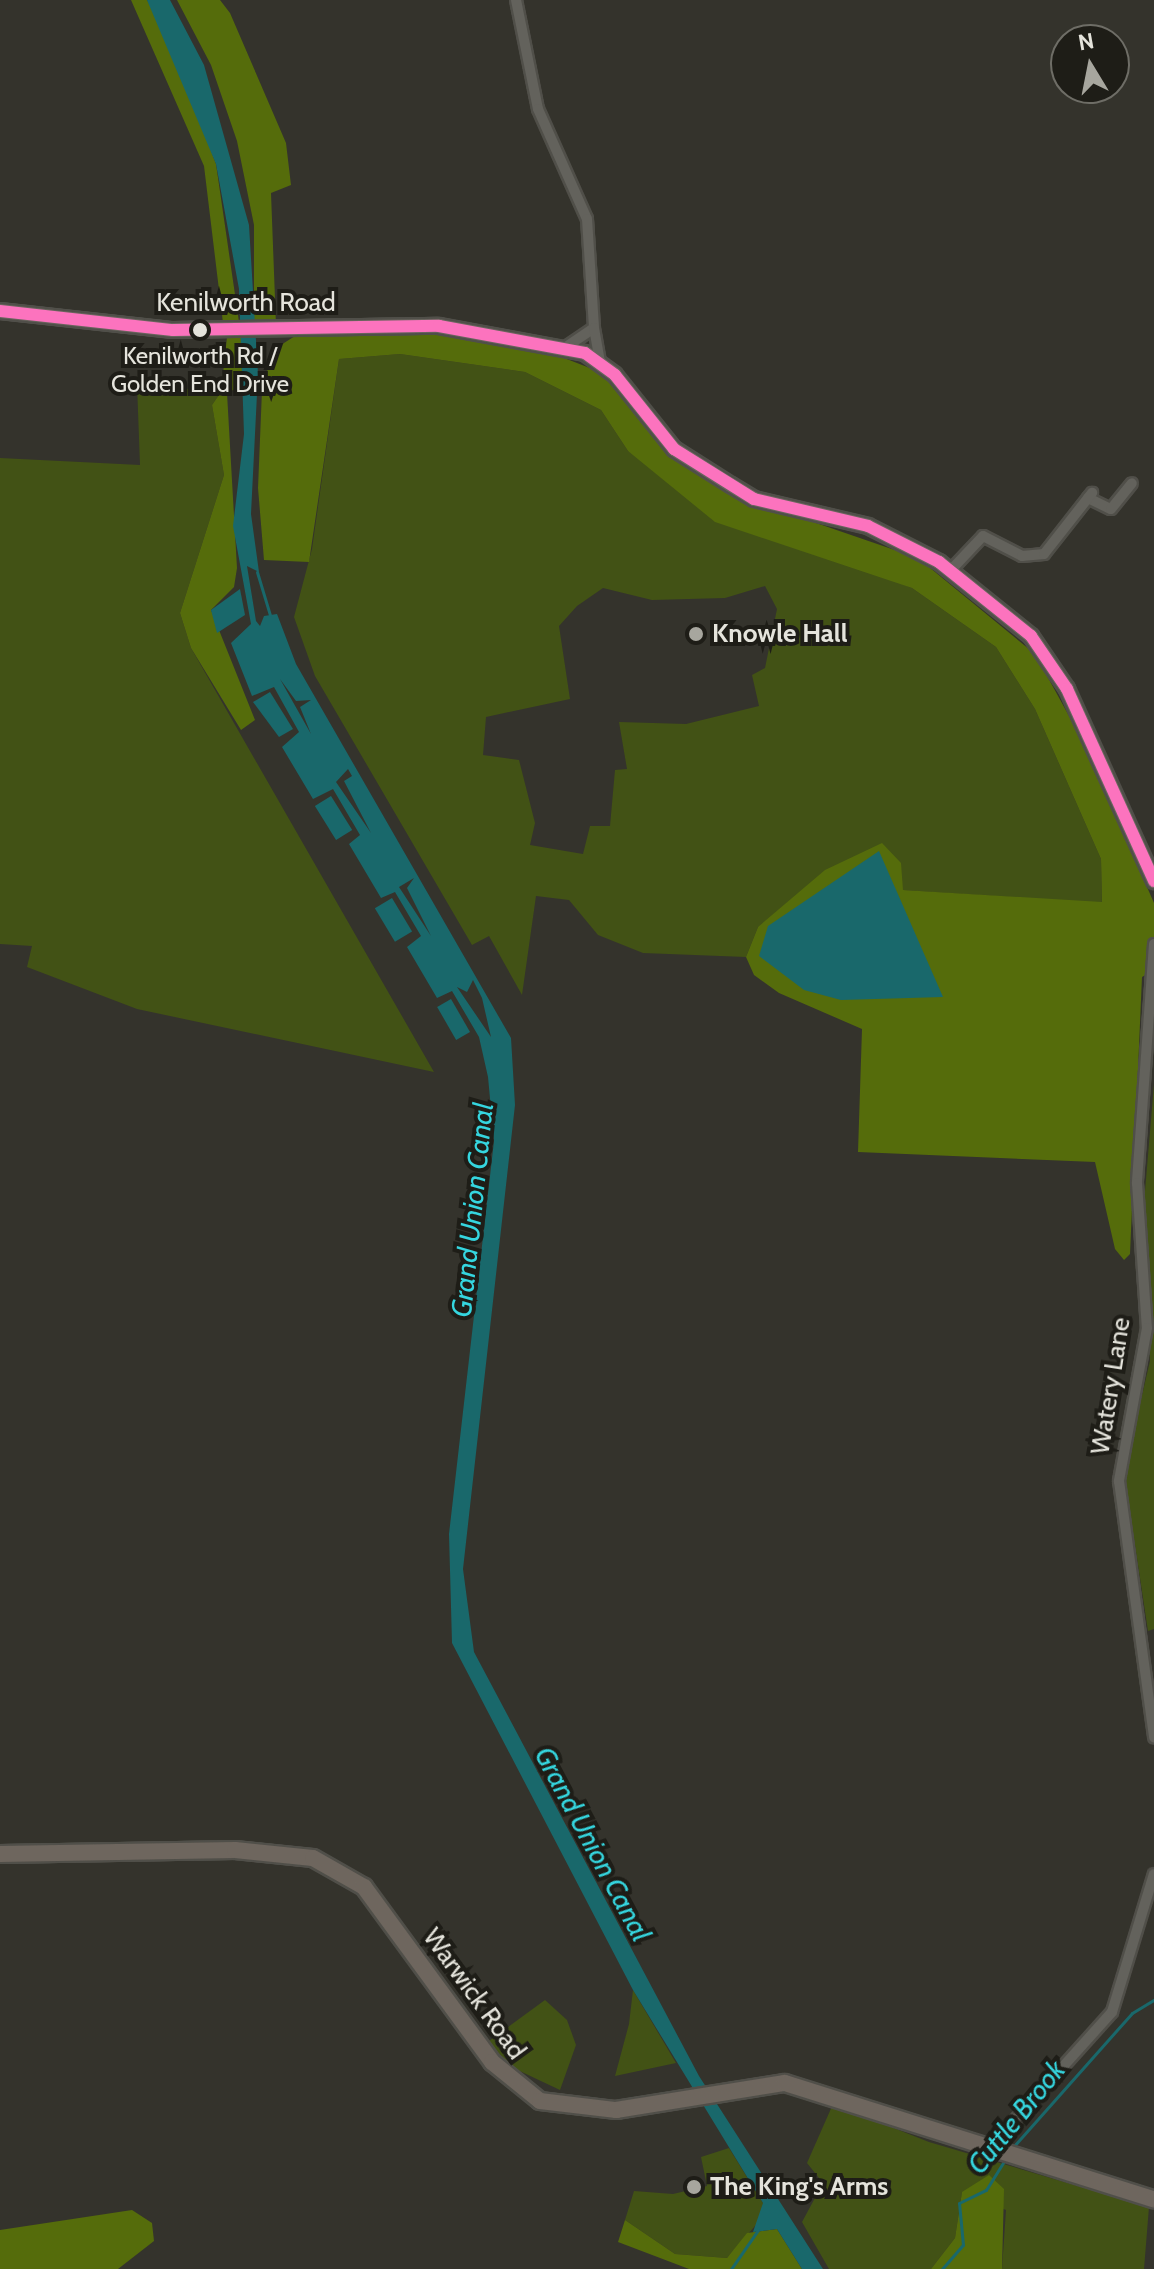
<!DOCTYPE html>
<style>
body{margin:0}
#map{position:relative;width:1154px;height:2269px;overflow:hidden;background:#34332c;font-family:Cabin,sans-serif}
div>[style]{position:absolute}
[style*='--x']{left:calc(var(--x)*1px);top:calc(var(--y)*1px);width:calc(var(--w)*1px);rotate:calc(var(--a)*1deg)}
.green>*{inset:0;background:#425215}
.forest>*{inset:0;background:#556c0b}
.water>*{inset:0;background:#19686b;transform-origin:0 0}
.stream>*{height:3px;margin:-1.5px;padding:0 1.5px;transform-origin:1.5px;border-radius:1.5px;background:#19686b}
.roads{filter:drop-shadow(2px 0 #504f49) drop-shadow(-2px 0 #504f49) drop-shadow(0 2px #504f49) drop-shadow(0 -2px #504f49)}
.street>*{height:10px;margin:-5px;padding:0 5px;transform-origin:5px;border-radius:5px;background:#63625c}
.secondary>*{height:14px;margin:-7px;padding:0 7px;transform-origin:7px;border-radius:7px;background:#69645d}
.primary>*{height:16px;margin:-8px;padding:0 8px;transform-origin:8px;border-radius:8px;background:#6e665e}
.bus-1>*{height:12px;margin:-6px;padding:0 6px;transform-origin:6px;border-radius:6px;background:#fc73be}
.dots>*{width:22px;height:22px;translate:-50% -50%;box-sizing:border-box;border:4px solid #1e1d17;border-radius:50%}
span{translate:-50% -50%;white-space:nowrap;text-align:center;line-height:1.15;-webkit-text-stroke:8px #1e1d17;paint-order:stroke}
.bus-label{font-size:24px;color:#e5e4dc}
.street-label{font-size:26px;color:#e5e4dc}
.poi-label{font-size:26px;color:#e5e4dc;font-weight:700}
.left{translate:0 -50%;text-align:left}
.water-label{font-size:28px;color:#35d6df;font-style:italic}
.north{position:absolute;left:1050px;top:24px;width:80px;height:80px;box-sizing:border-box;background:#1e1d17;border:2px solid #6e6d66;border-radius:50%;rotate:350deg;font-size:22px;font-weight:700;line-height:32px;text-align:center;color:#e5e4dc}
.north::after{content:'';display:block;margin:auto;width:28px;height:36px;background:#a7a69e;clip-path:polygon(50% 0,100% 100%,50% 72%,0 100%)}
</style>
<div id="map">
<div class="green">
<div style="clip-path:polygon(evenodd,400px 354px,525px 372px,601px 410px,628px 451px,827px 555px,912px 588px,996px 647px,1035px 709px,1101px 859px,1102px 903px,902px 890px,758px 927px,746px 957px,643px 953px,598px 935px,569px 900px,536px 896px,522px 995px,489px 936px,472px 945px,315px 676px,294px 617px,312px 549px,339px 359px,400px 354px,765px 586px,777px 609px,765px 668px,752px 675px,759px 706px,686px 724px,619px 722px,627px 769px,615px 770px,610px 826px,590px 826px,583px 854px,530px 845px,535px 823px,519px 760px,483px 755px,486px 717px,570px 699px,559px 626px,577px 606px,603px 588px,652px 600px,725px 598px,765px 586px)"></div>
<div style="clip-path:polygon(137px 384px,221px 392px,212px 405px,224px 475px,180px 613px,191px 648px,434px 1072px,137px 1009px,27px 967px,32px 946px,0 944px,0 458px,140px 465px)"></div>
<div style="clip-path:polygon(1154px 1084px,1154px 1629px,1148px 1631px,1124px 1472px,1150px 1361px,1144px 1203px)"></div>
<div style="clip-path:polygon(633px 1990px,676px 2063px,615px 2076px,629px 2024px)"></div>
<div style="clip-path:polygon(545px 2000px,567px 2020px,576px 2045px,560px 2090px,507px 2065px,489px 2041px)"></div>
<div style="clip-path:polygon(833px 2104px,929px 2142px,1149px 2207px,1144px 2269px,1002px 2269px,1006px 2210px,962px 2192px,955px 2238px,931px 2269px,829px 2269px,802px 2222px,823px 2183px,807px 2163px)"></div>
<div style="clip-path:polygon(729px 2148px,763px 2203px,762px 2218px,727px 2258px,675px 2254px,625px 2220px,634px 2191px,673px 2194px,707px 2186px,701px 2157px)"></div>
</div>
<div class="forest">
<div style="clip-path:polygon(131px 0,147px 0,169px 39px,216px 164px,239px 322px,223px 323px,204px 166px)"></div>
<div style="clip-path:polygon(177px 0,220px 0,230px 13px,286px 143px,291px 185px,271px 193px,276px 325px,254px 325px,254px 225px,237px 141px,211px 65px)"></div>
<div style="clip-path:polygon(430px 334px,536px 347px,600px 372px,671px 454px,726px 492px,918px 558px,1035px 654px,1085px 745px,1154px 903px,1154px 970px,1142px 977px,1130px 1254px,1124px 1260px,1115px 1249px,1095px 1162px,858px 1152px,862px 1029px,779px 993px,754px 975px,746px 957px,758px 927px,825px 870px,882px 843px,901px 863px,903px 890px,1102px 902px,1101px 859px,1035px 709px,996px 647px,912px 588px,715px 522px,628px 451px,601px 410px,525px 372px,400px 354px,339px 359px,309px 562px,264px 560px,258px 488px,262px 390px,273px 350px,295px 336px)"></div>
<div style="clip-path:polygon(227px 337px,241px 338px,245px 384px,227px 393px,237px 568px,234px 587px,211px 610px,255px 720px,241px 730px,191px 648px,180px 613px,224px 475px,212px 405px,221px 392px)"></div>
<div style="clip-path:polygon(989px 2175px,1004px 2189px,1002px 2269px,931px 2269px,955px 2238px,962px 2192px)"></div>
<div style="clip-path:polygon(132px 2210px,152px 2223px,154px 2241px,118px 2269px,0 2269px,0 2230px)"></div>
<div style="clip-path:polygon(625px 2220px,675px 2254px,727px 2258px,747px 2233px,777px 2229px,802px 2269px,689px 2269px,618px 2242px)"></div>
</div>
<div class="water">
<div style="clip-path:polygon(evenodd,147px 0,170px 0,204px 65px,249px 225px,258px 374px,251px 514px,259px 572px,247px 566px,256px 621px,260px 626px,264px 616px,277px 614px,296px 664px,511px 1038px,515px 1105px,463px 1569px,474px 1652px,699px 2076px,823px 2269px,802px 2269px,777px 2229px,753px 2232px,763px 2203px,633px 1990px,452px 1643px,449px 1534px,494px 1141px,488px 1077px,479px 1037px,452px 991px,437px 998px,407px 947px,421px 936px,395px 892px,381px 898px,349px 844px,360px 835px,333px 789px,313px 799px,282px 747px,299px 732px,274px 687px,252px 696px,231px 643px,251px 624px,233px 526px,244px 434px,239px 289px,216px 164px,147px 0,280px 679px,296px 701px,311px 700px,300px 707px,311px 734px,280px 679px,147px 0,348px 769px,352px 776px,344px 781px,371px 833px,336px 782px,348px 769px,147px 0,414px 878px,407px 888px,431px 936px,399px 887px,414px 878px,147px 0,473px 980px,482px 998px,491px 1037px,457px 987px,467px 992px,473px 980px)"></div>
<div style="clip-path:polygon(240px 589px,245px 615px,217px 633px,211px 610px)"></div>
<div style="clip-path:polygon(270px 692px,293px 729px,279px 737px,253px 702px)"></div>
<div style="left:331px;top:796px;width:40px;height:19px;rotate:58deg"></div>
<div style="clip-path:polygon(879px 851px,943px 997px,841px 1000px,804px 990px,759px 956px,768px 926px)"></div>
<div style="left:392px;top:898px;width:39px;height:20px;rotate:59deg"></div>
<div style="left:451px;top:999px;width:38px;height:16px;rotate:60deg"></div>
</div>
<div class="stream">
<div style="--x:257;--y:572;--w:45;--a:73.2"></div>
<div style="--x:1013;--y:2147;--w:179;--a:-48.4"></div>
<div style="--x:1132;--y:2013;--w:26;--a:-31"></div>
<div style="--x:731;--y:2269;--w:47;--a:-55.3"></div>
<div style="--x:942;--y:2269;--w:32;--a:-49"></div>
<div style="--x:963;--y:2245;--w:42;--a:-95.4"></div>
<div style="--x:959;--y:2203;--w:30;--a:-26"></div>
<div style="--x:986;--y:2190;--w:36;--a:-58"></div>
</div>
<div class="roads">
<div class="street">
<div style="--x:516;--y:0;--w:111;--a:78.6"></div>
<div style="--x:538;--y:109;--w:120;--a:66"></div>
<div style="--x:587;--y:219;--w:109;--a:86.3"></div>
<div style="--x:594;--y:328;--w:32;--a:146"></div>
<div style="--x:594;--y:328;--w:36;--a:80"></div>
<div style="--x:1088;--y:498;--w:25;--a:26"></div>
<div style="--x:1111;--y:509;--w:33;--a:-51"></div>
<div style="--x:950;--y:571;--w:48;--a:-46.7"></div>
<div style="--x:983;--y:536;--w:44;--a:27.1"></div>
<div style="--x:1022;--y:556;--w:22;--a:-5"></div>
<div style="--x:1044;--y:554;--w:78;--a:-51.8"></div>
<div style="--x:1154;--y:944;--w:240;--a:94.1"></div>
<div style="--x:1137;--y:1183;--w:145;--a:86.1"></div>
<div style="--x:1147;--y:1328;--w:156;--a:100.4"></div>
<div style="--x:1119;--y:1481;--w:259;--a:82.2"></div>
<div style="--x:989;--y:2149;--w:184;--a:-48.1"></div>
<div style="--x:1112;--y:2012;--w:144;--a:-73.1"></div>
</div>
<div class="secondary">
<div style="--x:0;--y:311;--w:174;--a:6.3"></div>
<div style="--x:173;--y:330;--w:266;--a:-0.9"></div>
<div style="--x:439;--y:326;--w:148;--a:10.5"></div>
<div style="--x:585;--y:353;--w:37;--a:36"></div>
<div style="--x:615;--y:375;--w:95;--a:51.4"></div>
<div style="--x:674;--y:449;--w:67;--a:32.3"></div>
<div style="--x:731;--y:485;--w:27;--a:31"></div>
<div style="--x:754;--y:499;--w:117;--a:13.3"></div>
<div style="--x:868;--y:526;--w:80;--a:26.9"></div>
<div style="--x:939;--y:562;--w:118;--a:38.8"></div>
<div style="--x:1031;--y:636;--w:64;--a:55.8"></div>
<div style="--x:1067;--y:689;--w:211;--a:65.6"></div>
</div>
<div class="primary">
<div style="--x:0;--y:1854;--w:235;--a:-1"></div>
<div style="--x:235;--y:1850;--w:78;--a:5.9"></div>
<div style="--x:313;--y:1858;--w:59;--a:29.6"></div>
<div style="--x:364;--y:1887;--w:217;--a:53.8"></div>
<div style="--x:492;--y:2062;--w:62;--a:39.1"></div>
<div style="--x:540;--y:2101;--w:77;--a:6.8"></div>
<div style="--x:616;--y:2110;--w:171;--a:-9.1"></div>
<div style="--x:785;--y:2083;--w:387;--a:17.5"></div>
</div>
</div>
<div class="bus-1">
<div style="--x:0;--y:311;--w:174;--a:6.3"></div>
<div style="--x:173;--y:330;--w:266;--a:-0.9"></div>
<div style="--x:439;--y:326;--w:148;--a:10.5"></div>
<div style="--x:585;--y:353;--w:37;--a:36"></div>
<div style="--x:615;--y:375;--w:95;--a:51.4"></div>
<div style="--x:674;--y:449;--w:94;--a:32"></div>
<div style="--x:754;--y:499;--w:117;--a:13.3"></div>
<div style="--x:868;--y:526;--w:80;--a:26.9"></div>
<div style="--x:939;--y:562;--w:118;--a:38.8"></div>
<div style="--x:1031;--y:636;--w:64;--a:55.8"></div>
<div style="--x:1067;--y:689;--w:211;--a:65.6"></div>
</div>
<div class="dots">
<div style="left:200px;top:330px;background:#e5e4dc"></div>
<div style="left:696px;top:634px;background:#a7a69e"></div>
<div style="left:694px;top:2187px;background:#a7a69e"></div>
</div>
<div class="bus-label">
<span style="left:200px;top:370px">Kenilworth Rd /<br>Golden End Drive</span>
</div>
<div class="street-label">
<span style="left:246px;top:303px">Kenilworth Road</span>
<span style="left:1111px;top:1386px;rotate:-81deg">Watery Lane</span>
<span style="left:474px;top:1994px;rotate:54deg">Warwick Road</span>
</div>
<div class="poi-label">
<span class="left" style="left:712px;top:634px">Knowle Hall</span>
<span class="left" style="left:710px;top:2187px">The King's Arms</span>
</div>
<div class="water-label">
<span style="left:472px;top:1210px;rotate:-84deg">Grand Union Canal</span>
<span style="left:593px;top:1844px;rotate:62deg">Grand Union Canal</span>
<span style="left:1016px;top:2117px;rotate:-51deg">Cuttle Brook</span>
</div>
<div class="north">N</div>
</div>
